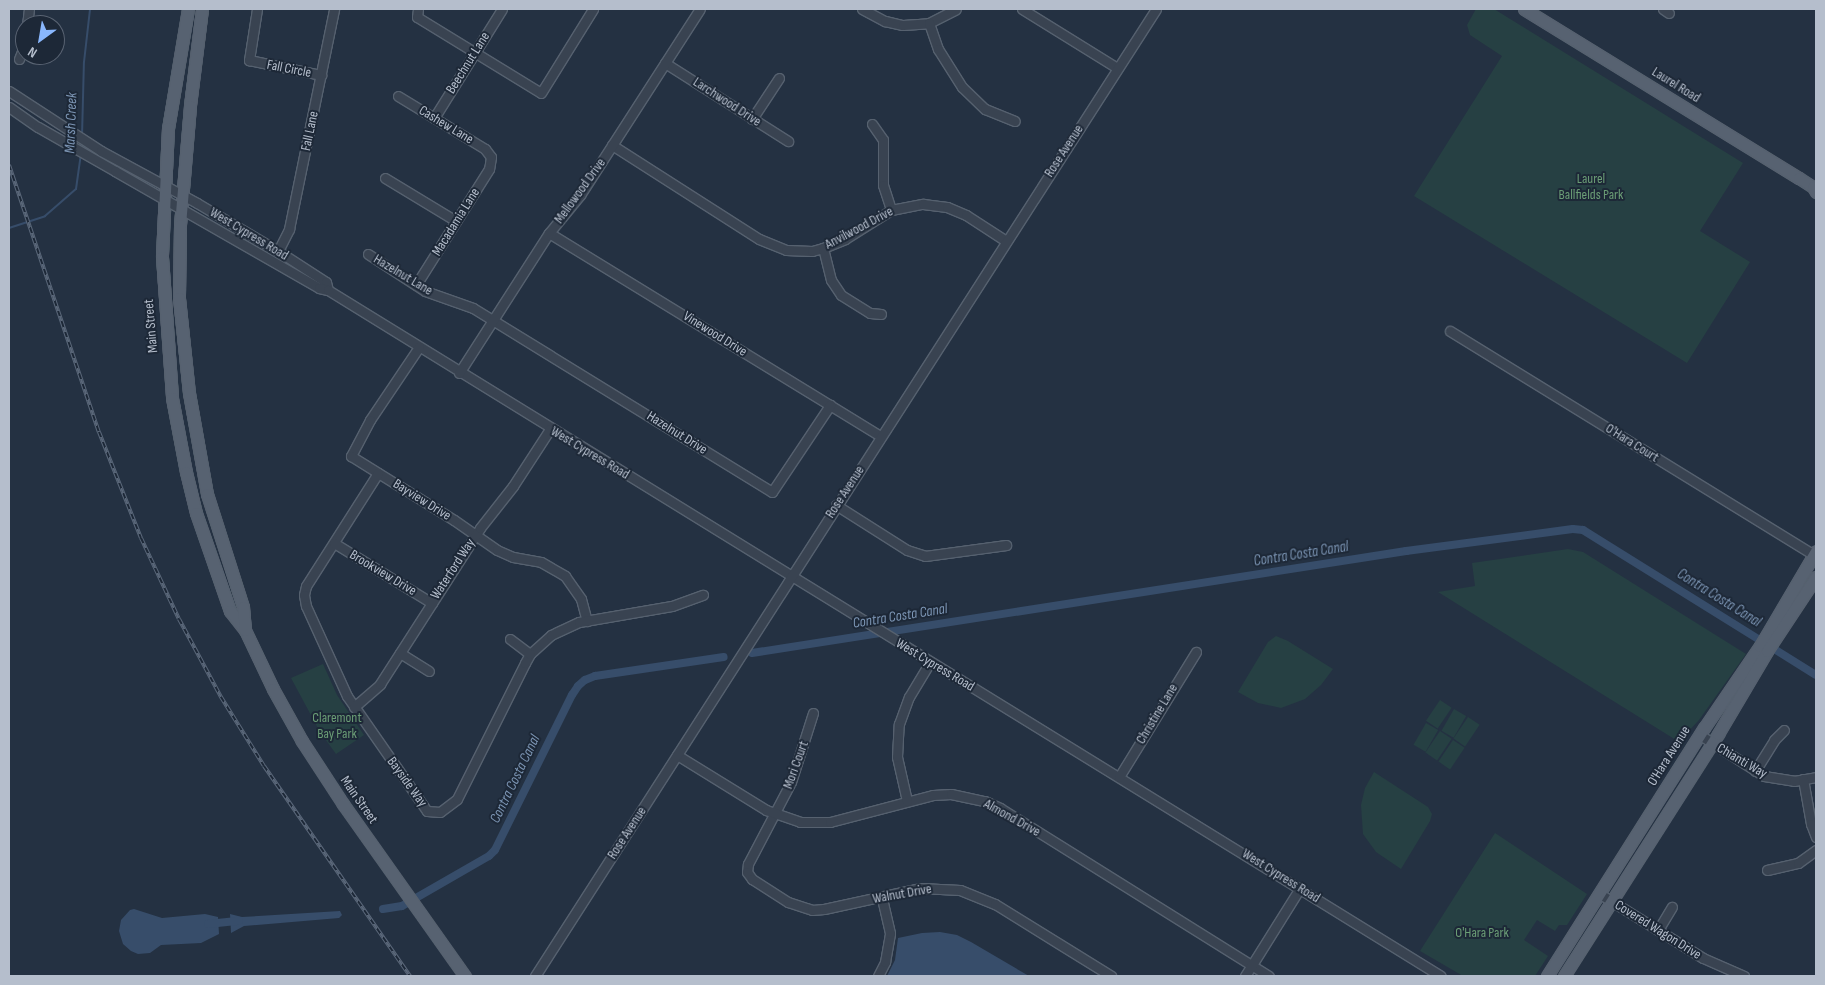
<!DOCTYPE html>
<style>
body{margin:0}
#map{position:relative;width:1825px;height:985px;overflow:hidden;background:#243142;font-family:"Sofia Sans Condensed",sans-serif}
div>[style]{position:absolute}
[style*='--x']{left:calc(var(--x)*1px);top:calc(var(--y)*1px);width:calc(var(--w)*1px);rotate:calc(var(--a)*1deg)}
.green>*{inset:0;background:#264043;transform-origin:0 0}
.water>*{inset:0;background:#374d6a}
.stream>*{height:2px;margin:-1px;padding:0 1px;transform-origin:1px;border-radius:1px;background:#374d6a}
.canal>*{height:8px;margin:-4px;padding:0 4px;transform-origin:4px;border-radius:4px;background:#374d6a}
.roads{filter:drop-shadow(1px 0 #56616f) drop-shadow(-1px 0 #56616f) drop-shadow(0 1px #56616f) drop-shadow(0 -1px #56616f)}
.minor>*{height:9px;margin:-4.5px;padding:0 4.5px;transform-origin:4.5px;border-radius:4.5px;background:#394351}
.major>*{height:11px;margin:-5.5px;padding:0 5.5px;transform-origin:5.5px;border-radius:5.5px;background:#576271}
.rail>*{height:4px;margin-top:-2px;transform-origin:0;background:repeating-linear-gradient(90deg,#1d2837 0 5.5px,#5a6779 0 11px);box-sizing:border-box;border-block:1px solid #5a6779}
span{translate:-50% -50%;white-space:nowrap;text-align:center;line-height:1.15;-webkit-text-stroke:4px #1d2837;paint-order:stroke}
.street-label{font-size:14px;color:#b5becc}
.park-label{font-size:14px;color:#6b9e76}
.water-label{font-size:15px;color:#7c95b4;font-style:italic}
.frame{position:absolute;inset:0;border:10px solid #b5becc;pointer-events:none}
.north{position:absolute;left:15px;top:15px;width:50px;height:50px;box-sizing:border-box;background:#1d2837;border:1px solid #5a6473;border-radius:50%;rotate:212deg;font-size:14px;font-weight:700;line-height:20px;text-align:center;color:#b5becc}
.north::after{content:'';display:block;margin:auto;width:18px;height:22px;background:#89b7fd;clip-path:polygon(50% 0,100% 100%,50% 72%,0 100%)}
</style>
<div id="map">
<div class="green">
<div style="clip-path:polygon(1476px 9px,1494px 9px,1743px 163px,1700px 231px,1750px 262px,1687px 363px,1414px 196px,1502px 56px,1470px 35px,1467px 25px)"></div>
<div style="clip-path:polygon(1568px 549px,1583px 552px,1746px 654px,1699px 720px,1686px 734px,1684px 738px,1684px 745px,1438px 592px,1475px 586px,1472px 563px)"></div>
<div style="clip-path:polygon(1276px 636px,1288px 641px,1333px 669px,1321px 685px,1305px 699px,1281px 708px,1258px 703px,1238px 692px,1268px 642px)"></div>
<div style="clip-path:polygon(323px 664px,337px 695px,364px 735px,336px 754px,320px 732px,291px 678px)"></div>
<div style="left:1440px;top:700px;width:14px;height:25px;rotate:34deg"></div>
<div style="left:1454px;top:709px;width:14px;height:25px;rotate:30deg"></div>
<div style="left:1468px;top:717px;width:14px;height:26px;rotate:34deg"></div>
<div style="left:1426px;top:723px;width:14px;height:25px;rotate:30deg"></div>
<div style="left:1440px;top:731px;width:14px;height:26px;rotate:34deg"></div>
<div style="left:1453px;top:740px;width:14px;height:26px;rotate:34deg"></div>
<div style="clip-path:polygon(1374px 772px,1428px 807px,1432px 814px,1430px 821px,1401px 869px,1376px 852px,1363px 834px,1361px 805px,1365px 788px)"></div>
<div style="clip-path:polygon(1495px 833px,1587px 894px,1567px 925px,1559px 925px,1555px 931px,1537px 920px,1524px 940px,1548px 956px,1535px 976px,1463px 976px,1420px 951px)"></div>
</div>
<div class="water">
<div style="clip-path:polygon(134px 909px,162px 918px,205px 914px,218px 917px,219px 934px,201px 943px,161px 945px,150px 953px,138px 954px,131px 951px,123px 944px,119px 931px,121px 920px,130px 910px)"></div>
<div style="clip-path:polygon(340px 911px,342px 915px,339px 918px,244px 926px,231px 933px,230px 914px,242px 917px)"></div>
<div style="clip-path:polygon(940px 932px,957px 935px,971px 942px,1029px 976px,887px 976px,895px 960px,898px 938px,922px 933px)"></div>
</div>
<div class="stream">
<div style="--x:82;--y:136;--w:74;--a:-88.5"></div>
<div style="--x:84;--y:62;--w:53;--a:-83.5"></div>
<div style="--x:9;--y:228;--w:38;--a:-18"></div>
<div style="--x:45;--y:216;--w:41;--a:-41.1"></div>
<div style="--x:76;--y:189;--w:34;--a:-82"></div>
</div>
<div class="canal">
<div style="--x:752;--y:653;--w:662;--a:-8.86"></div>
<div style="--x:1406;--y:551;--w:168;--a:-7.5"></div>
<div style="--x:1573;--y:529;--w:10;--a:6"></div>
<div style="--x:1583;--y:530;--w:274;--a:31.9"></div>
<div style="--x:383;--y:909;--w:19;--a:-9"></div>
<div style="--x:402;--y:906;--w:100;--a:-29.9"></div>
<div style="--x:489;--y:856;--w:8;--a:-45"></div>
<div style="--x:495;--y:850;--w:173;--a:-63.6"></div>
<div style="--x:572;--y:695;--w:11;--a:-56"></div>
<div style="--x:578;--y:686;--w:9;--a:-41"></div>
<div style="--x:585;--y:680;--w:11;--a:-22"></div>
<div style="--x:595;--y:676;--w:130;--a:-8.4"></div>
<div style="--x:208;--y:924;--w:31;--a:-6"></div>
</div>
<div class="roads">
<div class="minor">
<div style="--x:257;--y:9;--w:52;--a:98.9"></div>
<div style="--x:249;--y:60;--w:74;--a:11.8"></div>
<div style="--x:418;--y:9;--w:8;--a:97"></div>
<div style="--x:417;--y:17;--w:145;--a:31.5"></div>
<div style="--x:541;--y:93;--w:99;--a:-58.2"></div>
<div style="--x:862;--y:9;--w:26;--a:28"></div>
<div style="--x:885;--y:21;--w:18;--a:13"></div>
<div style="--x:903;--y:25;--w:26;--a:-4"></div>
<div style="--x:929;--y:23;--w:30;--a:-27"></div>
<div style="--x:1022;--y:9;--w:112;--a:31.8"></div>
<div style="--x:1663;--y:9;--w:7;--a:34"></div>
<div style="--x:929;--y:23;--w:28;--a:71"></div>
<div style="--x:938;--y:49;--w:45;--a:57.7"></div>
<div style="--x:962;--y:87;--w:32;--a:44"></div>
<div style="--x:985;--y:109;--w:32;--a:22"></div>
<div style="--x:27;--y:25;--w:16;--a:-83"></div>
<div style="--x:19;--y:59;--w:16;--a:-68"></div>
<div style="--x:665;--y:63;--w:146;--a:32.4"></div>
<div style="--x:9;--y:91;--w:110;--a:33.1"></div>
<div style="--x:101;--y:151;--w:109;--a:28.4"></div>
<div style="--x:197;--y:203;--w:94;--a:30.7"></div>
<div style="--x:278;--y:251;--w:57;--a:32.9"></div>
<div style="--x:326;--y:282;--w:8;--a:76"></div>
<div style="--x:398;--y:96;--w:102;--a:31.3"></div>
<div style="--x:485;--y:149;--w:10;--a:53"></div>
<div style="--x:491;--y:157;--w:12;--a:99"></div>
<div style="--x:489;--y:169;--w:137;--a:122.2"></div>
<div style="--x:9;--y:107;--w:35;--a:35"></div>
<div style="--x:38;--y:127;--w:89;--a:29.7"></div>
<div style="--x:115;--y:171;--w:235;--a:29.8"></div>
<div style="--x:319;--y:288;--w:9;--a:13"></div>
<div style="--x:328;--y:290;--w:1307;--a:31.65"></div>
<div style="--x:434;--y:118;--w:128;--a:-58"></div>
<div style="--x:752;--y:119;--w:49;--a:-56.6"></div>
<div style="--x:872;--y:124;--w:19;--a:55"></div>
<div style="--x:883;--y:140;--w:45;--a:90"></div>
<div style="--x:883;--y:185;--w:26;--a:72"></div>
<div style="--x:612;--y:145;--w:174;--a:32.6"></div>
<div style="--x:759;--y:239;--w:29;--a:22"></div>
<div style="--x:786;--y:250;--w:26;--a:2"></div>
<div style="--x:812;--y:251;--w:11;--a:-15"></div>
<div style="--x:823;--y:248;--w:24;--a:-22"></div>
<div style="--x:845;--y:239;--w:54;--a:-32.2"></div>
<div style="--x:891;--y:210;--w:33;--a:-11"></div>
<div style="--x:923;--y:204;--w:24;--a:7"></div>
<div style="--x:947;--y:207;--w:21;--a:23"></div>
<div style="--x:966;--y:215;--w:48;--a:33"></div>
<div style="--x:385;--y:178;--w:83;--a:31.2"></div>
<div style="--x:549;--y:233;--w:388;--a:31.5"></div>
<div style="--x:823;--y:248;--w:33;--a:76"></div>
<div style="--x:831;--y:280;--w:18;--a:56"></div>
<div style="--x:841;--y:295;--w:34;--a:32"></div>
<div style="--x:870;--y:313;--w:11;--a:5"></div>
<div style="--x:278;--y:251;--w:25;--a:-63"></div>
<div style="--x:289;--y:229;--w:225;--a:-78.4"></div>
<div style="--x:368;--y:254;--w:68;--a:33"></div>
<div style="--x:425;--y:291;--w:51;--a:19.5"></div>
<div style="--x:473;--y:308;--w:351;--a:31.6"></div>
<div style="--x:772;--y:492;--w:105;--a:-56.3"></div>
<div style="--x:1450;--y:331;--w:427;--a:31.6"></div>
<div style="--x:419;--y:347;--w:88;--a:123.9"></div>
<div style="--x:370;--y:420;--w:41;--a:117.8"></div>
<div style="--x:351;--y:456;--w:121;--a:31.9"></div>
<div style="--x:454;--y:520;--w:52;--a:34.9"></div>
<div style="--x:497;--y:550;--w:17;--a:24"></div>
<div style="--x:513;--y:557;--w:28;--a:10"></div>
<div style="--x:541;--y:562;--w:28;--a:30"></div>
<div style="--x:565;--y:576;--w:28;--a:55"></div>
<div style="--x:581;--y:599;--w:23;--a:75"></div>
<div style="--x:459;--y:373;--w:166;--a:-57.3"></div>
<div style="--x:549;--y:233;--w:49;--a:-50.8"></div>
<div style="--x:580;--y:195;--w:221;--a:-57.2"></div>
<div style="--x:378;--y:473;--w:134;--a:122.5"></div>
<div style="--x:306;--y:586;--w:9;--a:103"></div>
<div style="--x:304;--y:595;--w:11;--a:80"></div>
<div style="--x:306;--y:606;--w:99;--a:65.5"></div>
<div style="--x:347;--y:696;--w:140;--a:55.2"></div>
<div style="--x:427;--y:811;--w:13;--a:4"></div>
<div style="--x:440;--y:812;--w:21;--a:-37"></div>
<div style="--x:457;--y:799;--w:152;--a:-63.4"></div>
<div style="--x:525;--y:663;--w:10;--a:-61"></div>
<div style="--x:530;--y:654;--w:28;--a:-42"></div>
<div style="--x:551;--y:635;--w:31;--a:-25"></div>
<div style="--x:579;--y:622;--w:94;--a:-9.8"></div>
<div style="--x:672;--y:606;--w:33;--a:-20"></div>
<div style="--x:836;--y:505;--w:84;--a:32.4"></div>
<div style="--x:907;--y:550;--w:19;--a:18"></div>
<div style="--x:925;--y:556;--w:82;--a:-7.7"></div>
<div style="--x:334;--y:543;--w:115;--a:31.5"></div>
<div style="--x:510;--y:639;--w:25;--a:37"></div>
<div style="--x:400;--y:653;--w:34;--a:32"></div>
<div style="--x:354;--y:707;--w:35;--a:-41"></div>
<div style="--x:380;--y:684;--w:185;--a:-57.3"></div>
<div style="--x:480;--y:528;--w:53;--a:-51.8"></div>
<div style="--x:513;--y:486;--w:68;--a:-57"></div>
<div style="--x:813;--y:713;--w:72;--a:107.7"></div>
<div style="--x:791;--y:782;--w:93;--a:117.7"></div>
<div style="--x:748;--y:864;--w:8;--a:97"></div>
<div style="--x:747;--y:872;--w:9;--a:54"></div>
<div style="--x:752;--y:879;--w:43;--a:32.6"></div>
<div style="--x:788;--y:902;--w:25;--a:18"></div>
<div style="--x:812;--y:910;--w:12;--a:-5"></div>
<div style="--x:824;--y:909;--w:98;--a:-12.3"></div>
<div style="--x:920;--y:888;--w:40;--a:2.9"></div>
<div style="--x:960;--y:890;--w:38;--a:22"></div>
<div style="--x:995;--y:904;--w:137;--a:31.8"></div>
<div style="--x:1700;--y:735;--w:76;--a:32.6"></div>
<div style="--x:1764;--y:776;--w:30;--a:9"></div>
<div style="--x:1794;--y:781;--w:22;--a:-10"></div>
<div style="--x:677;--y:755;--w:105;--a:31.7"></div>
<div style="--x:766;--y:810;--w:36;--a:19"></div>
<div style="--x:800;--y:822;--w:30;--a:0"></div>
<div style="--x:830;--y:822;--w:106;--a:-14.7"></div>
<div style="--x:933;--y:795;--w:18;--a:-3"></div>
<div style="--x:951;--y:794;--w:35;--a:12"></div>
<div style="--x:985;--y:801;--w:17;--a:25"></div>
<div style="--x:1000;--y:808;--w:317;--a:32"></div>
<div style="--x:1755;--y:771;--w:36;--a:-58"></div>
<div style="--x:1774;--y:740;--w:14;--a:-45"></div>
<div style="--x:1119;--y:777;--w:147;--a:-58.4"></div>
<div style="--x:1803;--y:779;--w:46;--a:79.9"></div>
<div style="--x:1811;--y:824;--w:14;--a:69"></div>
<div style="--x:907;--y:801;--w:45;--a:-102.8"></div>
<div style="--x:897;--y:757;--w:33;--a:-87"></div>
<div style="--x:899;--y:724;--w:29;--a:-70"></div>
<div style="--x:909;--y:697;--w:41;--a:-59"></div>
<div style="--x:1767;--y:870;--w:32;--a:-13"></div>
<div style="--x:1798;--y:863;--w:22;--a:-36"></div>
<div style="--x:1600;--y:894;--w:121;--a:31.9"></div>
<div style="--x:1703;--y:958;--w:45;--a:23.7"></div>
<div style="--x:1658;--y:930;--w:27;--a:-59"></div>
<div style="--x:535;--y:976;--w:1149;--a:-57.29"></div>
<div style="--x:878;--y:976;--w:16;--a:-63"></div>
<div style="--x:885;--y:962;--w:29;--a:-80"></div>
<div style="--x:890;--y:933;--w:37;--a:-103"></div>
<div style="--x:1245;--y:976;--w:104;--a:-58"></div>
</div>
<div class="major">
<div style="--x:188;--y:9;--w:121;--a:99.5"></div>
<div style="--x:168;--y:128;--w:129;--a:92.7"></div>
<div style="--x:162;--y:257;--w:141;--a:85.9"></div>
<div style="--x:172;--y:398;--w:75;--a:79.3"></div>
<div style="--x:186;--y:472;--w:42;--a:76.3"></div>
<div style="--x:196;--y:513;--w:104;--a:70.9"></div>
<div style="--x:230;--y:611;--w:24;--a:52"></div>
<div style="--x:245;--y:630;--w:65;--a:64.6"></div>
<div style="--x:273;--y:689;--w:60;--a:60.9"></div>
<div style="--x:302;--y:741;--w:75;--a:56.9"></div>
<div style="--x:343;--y:804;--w:211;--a:54.7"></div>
<div style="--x:202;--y:9;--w:98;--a:97.1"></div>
<div style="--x:190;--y:106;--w:119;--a:94.8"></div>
<div style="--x:180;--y:225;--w:73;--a:90.8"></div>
<div style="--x:179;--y:298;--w:96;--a:84"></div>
<div style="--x:189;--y:393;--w:103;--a:79.9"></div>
<div style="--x:207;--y:494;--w:119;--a:72.3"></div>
<div style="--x:243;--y:607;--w:23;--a:85"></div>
<div style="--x:1524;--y:9;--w:323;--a:31.6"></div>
<div style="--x:1799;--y:178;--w:17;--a:33"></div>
<div style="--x:1813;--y:187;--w:6;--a:59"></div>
<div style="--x:1547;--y:976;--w:294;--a:-57.7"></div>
<div style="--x:1704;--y:728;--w:99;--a:-55.7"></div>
<div style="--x:1760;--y:646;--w:110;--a:-59.5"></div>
<div style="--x:1564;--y:976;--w:287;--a:-57.5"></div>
<div style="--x:1718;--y:734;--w:96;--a:-59.4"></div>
<div style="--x:1767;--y:651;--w:89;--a:-56.5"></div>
</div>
</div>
<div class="rail">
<div style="--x:9;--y:165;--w:282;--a:71.4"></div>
<div style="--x:99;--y:432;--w:114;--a:68.4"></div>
<div style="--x:141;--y:538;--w:89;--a:64.9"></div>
<div style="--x:179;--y:619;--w:89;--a:61.7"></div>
<div style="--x:221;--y:697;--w:81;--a:58.1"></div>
<div style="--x:264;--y:766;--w:256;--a:55.2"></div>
</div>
<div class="street-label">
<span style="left:468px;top:63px;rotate:-58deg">Beechnut Lane</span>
<span style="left:289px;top:69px;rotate:11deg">Fall Circle</span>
<span style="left:1676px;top:85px;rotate:32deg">Laurel Road</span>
<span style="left:727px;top:102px;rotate:33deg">Larchwood Drive</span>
<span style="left:446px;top:125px;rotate:31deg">Cashew Lane</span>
<span style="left:310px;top:131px;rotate:-78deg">Fall Lane</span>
<span style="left:1064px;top:151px;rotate:-57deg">Rose Avenue</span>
<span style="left:580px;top:191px;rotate:-54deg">Mellowood Drive</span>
<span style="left:456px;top:222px;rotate:-58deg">Macadamia Lane</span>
<span style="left:859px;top:228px;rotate:-28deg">Anvilwood Drive</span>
<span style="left:249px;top:234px;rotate:31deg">West Cypress Road</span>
<span style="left:403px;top:275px;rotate:31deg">Hazelnut Lane</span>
<span style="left:151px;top:326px;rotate:-95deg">Main Street</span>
<span style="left:715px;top:334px;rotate:32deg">Vinewood Drive</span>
<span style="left:677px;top:433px;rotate:32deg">Hazelnut Drive</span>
<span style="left:1632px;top:443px;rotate:32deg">O'Hara Court</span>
<span style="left:590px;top:453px;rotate:31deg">West Cypress Road</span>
<span style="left:845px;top:492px;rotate:-57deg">Rose Avenue</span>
<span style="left:422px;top:500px;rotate:32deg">Bayview Drive</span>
<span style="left:453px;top:569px;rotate:-57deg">Waterford Way</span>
<span style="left:383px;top:573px;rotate:31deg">Brookview Drive</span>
<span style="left:935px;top:665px;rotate:31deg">West Cypress Road</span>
<span style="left:1157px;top:714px;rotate:-59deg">Christine Lane</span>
<span style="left:1669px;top:756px;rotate:-58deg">O'Hara Avenue</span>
<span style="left:1742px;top:761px;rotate:30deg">Chianti Way</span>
<span style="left:796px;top:765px;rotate:-70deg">Mori Court</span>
<span style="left:407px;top:782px;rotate:54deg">Bayside Way</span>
<span style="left:359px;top:800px;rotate:55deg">Main Street</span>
<span style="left:1012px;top:818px;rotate:29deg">Almond Drive</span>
<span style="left:627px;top:833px;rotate:-57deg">Rose Avenue</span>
<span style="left:1281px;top:876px;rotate:32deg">West Cypress Road</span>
<span style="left:902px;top:894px;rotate:-10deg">Walnut Drive</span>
<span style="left:1658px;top:930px;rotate:32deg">Covered Wagon Drive</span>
</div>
<div class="park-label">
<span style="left:1591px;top:187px">Laurel<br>Ballfields Park</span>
<span style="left:337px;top:726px">Claremont<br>Bay Park</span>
<span style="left:1482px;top:933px">O'Hara Park</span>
</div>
<div class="water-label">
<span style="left:71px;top:123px;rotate:-88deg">Marsh Creek</span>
<span style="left:1301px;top:554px;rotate:-9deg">Contra Costa Canal</span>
<span style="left:1719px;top:598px;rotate:32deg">Contra Costa Canal</span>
<span style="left:900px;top:616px;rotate:-9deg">Contra Costa Canal</span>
<span style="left:515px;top:779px;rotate:-64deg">Contra Costa Canal</span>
</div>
<div class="frame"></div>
<div class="north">N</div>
</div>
